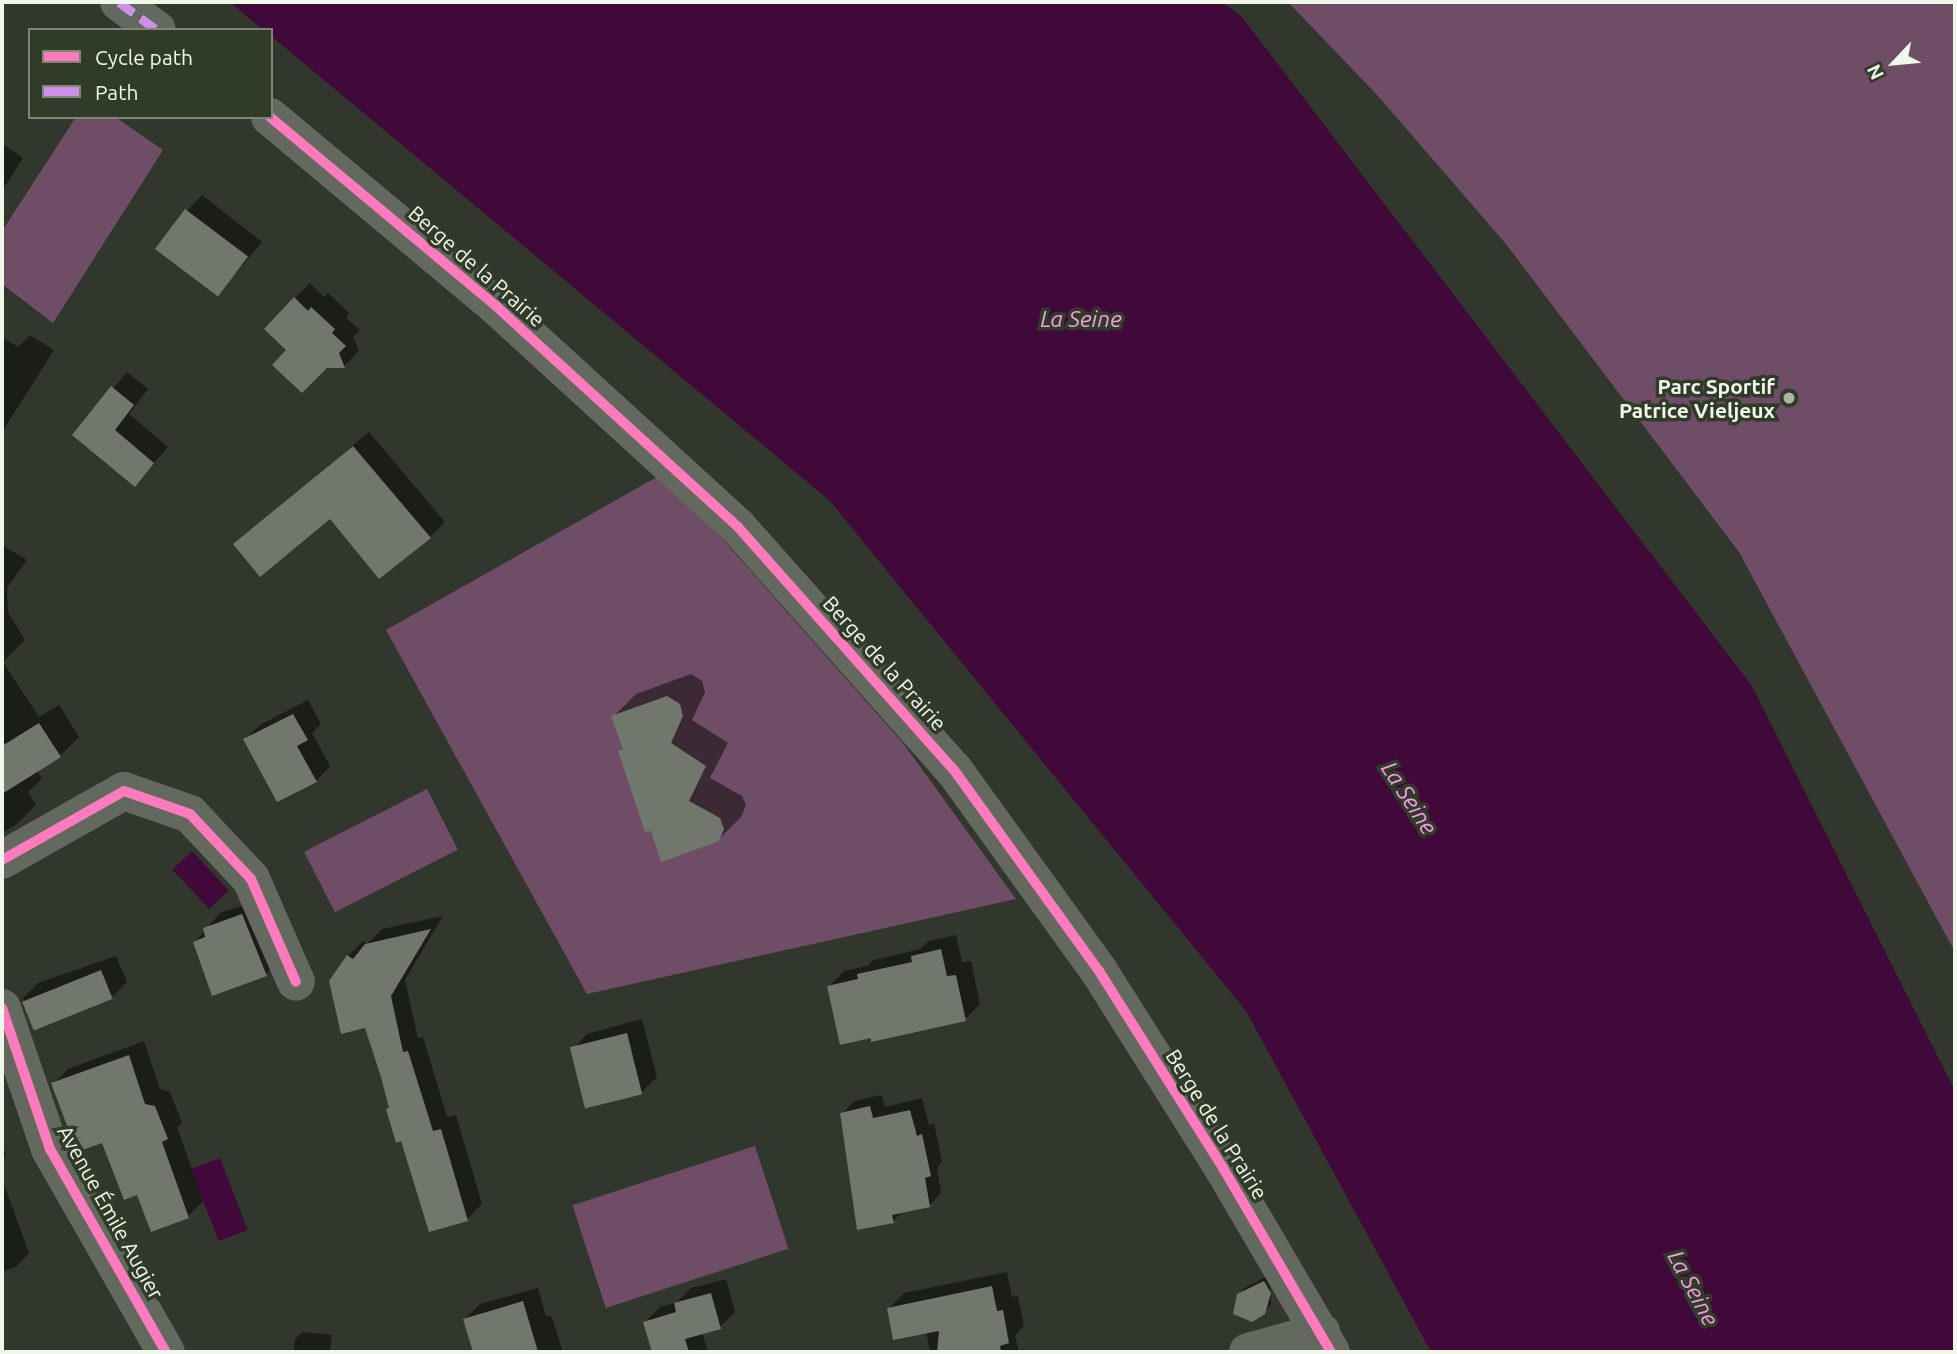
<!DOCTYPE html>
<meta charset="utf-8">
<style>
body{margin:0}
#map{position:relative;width:1957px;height:1354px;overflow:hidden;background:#32372d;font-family:Ubuntu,sans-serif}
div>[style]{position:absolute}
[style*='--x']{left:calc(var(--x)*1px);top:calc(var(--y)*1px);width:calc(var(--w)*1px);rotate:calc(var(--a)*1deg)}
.green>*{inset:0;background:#6f4d66;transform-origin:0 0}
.water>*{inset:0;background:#41093a;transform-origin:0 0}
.shadow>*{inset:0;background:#0007}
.building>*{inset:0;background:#72776d;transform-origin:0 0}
.minor>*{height:38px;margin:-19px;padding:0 19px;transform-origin:19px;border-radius:19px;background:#63695f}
.quiet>*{height:9px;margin-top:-4.5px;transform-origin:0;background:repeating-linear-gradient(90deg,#ce8fe9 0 18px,transparent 0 27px)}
.cycleway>*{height:10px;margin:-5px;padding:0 5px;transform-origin:5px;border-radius:5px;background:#fd7abc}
.dots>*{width:19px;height:19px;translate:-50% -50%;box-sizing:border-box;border:4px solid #313b29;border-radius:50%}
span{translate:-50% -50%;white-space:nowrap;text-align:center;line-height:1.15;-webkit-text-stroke:7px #313b29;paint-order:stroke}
.street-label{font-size:21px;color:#f0f7eb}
.poi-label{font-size:21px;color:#f0f7eb;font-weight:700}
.right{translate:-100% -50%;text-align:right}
.water-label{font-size:23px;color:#f89ce6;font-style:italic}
.frame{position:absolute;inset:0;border:4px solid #f0f7eb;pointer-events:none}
.legend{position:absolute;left:28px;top:28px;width:245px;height:91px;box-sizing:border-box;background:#313b29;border:2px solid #7d8677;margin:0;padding:9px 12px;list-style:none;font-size:21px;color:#f0f7eb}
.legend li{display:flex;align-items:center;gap:14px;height:35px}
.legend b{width:35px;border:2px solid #7d8677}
.north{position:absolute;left:1859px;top:28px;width:70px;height:70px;-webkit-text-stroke:5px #313b29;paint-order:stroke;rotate:244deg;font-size:19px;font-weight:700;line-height:28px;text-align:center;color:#f0f7eb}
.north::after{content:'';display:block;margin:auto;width:24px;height:32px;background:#f0f7eb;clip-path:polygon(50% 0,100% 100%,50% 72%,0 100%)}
</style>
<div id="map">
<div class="green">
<div style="clip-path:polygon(1288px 2px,1955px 2px,1955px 952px,1739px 552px,1506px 244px,1378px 96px)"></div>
<div style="clip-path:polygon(76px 117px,115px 117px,163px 150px,53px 323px,2px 284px,2px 231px)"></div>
<div style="clip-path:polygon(664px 473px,903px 743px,1016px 899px,587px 994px,386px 630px)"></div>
<div style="left:427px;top:789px;width:68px;height:138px;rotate:63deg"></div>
<div style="left:755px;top:1146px;width:108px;height:192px;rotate:72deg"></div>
</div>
<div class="water">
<div style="clip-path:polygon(230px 2px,1222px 2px,1242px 17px,1752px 686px,1955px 1091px,1955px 1352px,1431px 1352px,1246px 1011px,829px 500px,271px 36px,271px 30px,263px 30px)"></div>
<div style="left:192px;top:851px;width:54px;height:27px;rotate:47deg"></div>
<div style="left:220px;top:1158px;width:77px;height:31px;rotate:69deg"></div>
</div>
<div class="shadow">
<div style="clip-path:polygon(2px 144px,23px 158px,2px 191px)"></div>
<div style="clip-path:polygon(202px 195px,262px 242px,217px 295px,187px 211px)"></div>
<div style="clip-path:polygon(310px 283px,324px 297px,328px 293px,349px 313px,346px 318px,360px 330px,353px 337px,359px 351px,344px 366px,288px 349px,295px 298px)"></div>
<div style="clip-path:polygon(30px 335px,54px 350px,2px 432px,2px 337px,18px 347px)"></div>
<div style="clip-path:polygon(127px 372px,148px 389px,129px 414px,168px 447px,135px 484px,74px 435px)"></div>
<div style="clip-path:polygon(369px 432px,445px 522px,430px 537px,330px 517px,235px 544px)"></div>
<div style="clip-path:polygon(2px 545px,27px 560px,7px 588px,8px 612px,25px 640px,3px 662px,39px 717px,59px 705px,79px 737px,60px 756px,37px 770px,42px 779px,28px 792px,36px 805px,17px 824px,2px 833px)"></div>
<div style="clip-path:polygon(691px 674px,702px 681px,705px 692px,692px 720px,728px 743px,710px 778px,742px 796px,746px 805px,741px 817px,718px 840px,620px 751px,624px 747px,613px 717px,636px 694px)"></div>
<div style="clip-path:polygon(308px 700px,321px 724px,312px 733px,330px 766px,316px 781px,245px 739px,260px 725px)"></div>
<div style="clip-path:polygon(258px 900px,281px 959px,266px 974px,195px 942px,220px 913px)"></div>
<div style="clip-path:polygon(443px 916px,405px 980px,418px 1038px,423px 1037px,447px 1117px,456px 1115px,482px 1204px,467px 1219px,391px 1107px,348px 956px,363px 941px,367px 944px,382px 929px)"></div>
<div style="clip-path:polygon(956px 935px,962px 962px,971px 961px,980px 1004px,965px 1019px,829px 987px,844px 971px,867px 966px,874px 960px,920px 949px,929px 941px)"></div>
<div style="clip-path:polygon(116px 956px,127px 982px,112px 997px,33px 1025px,23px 998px,38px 983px)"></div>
<div style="clip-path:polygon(642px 1019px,657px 1077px,642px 1092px,588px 1108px,572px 1050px,587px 1034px)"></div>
<div style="clip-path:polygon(144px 1041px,160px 1089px,170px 1092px,182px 1123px,177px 1127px,203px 1201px,188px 1216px,138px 1193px,103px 1141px,53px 1084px,68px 1069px)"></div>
<div style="clip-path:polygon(882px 1095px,885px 1107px,922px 1098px,929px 1125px,934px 1123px,942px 1162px,937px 1168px,941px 1193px,929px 1206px,903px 1211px,893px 1221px,842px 1114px,854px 1101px)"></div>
<div style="clip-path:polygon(2px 1143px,6px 1156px,2px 1160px)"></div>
<div style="clip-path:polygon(2px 1179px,29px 1253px,16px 1267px,2px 1272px)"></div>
<div style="clip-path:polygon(1007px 1272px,1012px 1297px,1018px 1296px,1024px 1326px,1015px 1335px,1019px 1352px,930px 1352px,926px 1332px,889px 1308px,904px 1293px)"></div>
<div style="clip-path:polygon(1270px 1275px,1271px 1305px,1264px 1312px,1238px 1295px,1246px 1287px)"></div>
<div style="clip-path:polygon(726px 1279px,735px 1312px,720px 1327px,702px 1332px,708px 1352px,654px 1352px,645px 1322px,660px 1307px,677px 1302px,691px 1288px)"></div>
<div style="clip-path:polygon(538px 1288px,546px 1316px,552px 1317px,563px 1352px,475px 1352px,465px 1319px,480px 1304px)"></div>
<div style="clip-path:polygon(303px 1332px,332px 1335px,330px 1352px,294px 1352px,295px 1339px)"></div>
</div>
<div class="building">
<div style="left:185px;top:209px;width:79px;height:50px;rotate:37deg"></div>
<div style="clip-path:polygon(294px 297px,308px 311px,311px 307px,335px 329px,332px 333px,346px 346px,339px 353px,345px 368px,327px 368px,302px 393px,272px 365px,286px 350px,264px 329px)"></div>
<div style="clip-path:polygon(111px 386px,134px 405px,115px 430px,154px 463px,135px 487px,72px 435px)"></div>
<div style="clip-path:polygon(353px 446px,431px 538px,379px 579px,330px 519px,260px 577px,233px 544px)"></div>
<div style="clip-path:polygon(667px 696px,680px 704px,683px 716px,671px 743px,706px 766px,689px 801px,720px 818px,724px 829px,719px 841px,661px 862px,651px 831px,645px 832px,618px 751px,623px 749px,611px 716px)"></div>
<div style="clip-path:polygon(293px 714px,308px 740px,297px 746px,317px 782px,277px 802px,243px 739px)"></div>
<div style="clip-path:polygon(39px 723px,61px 757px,2px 794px,2px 746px)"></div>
<div style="clip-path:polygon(242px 914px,267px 976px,212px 996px,193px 942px,205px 937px,203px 928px)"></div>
<div style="clip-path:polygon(431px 929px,391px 996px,403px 1052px,408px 1051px,433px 1131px,441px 1129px,468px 1221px,429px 1232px,401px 1141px,396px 1143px,386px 1109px,389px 1108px,381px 1077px,365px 1028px,341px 1034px,329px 981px,347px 955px,353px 959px,365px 944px)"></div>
<div style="clip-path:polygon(941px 949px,947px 976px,956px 975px,966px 1021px,871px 1042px,871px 1038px,840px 1045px,827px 986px,858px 979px,857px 974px,912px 962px,911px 956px)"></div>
<div style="left:101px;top:970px;width:31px;height:85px;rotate:68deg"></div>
<div style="left:627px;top:1033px;width:63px;height:59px;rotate:76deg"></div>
<div style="clip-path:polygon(129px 1055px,145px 1104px,155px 1106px,168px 1139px,162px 1142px,189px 1218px,151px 1232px,137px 1195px,124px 1200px,102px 1143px,77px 1152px,51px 1083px)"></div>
<div style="clip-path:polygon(870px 1106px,873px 1118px,910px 1110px,917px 1136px,922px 1134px,931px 1176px,925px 1178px,930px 1207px,892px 1215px,894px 1223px,857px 1230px,840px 1113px)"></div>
<div style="clip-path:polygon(1264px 1281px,1271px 1293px,1265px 1314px,1252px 1322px,1233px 1314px,1237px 1294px)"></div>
<div style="clip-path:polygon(992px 1286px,997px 1311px,1003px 1310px,1009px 1343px,1000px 1346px,1001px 1352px,937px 1352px,939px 1331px,893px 1340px,887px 1308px)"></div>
<div style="clip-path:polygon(711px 1293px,721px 1329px,685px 1339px,689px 1352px,652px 1352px,643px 1322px,676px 1312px,674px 1303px)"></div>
<div style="clip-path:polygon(523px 1301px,538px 1352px,473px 1352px,463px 1319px)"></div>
</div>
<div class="minor">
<div style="--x:119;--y:2;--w:47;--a:36.4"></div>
<div style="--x:270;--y:117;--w:295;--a:39.9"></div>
<div style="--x:496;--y:306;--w:328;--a:42.4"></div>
<div style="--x:738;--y:527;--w:325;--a:48.4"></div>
<div style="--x:954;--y:770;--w:248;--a:54.2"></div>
<div style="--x:1099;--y:971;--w:233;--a:57.8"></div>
<div style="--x:1223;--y:1168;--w:213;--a:59.6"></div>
<div style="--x:2;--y:860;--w:140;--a:-29.5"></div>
<div style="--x:124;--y:791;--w:70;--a:19.2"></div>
<div style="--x:190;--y:814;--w:89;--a:46.8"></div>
<div style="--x:251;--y:879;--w:112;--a:66.4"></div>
<div style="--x:2;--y:1008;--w:149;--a:71.2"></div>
<div style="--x:50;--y:1149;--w:234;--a:60.3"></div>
<div style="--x:1248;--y:1352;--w:76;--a:-15.3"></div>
</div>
<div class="quiet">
<div style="--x:119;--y:2;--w:47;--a:36.4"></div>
</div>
<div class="cycleway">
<div style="--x:270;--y:117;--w:295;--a:39.9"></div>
<div style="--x:496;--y:306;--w:328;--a:42.4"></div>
<div style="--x:738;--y:527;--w:325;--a:48.4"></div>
<div style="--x:954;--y:770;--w:248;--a:54.2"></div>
<div style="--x:1099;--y:971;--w:233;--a:57.8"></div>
<div style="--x:1223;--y:1168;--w:213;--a:59.6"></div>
<div style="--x:2;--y:860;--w:140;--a:-29.5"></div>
<div style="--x:124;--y:791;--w:70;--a:19.2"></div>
<div style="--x:190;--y:814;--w:89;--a:46.8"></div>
<div style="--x:251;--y:879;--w:112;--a:66.4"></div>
<div style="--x:2;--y:1008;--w:149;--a:71.2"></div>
<div style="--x:50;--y:1149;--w:234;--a:60.3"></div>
</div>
<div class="dots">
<div style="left:1789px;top:398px;background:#aeb4a8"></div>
</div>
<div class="street-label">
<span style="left:477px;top:266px;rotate:41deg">Berge de la Prairie</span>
<span style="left:885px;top:663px;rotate:48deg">Berge de la Prairie</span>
<span style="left:1217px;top:1124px;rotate:58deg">Berge de la Prairie</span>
<span style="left:111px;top:1212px;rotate:61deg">Avenue Émile Augier</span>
</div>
<div class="poi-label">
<span class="right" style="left:1775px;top:398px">Parc Sportif<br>Patrice Vieljeux</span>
</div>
<div class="water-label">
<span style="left:1081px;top:319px">La Seine</span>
<span style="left:1409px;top:798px;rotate:57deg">La Seine</span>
<span style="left:1693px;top:1288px;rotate:62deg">La Seine</span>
</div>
<div class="frame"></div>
<ul class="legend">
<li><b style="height:9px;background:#fd7abc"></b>Cycle path</li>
<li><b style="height:9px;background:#ce8fe9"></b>Path</li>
</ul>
<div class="north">N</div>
</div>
